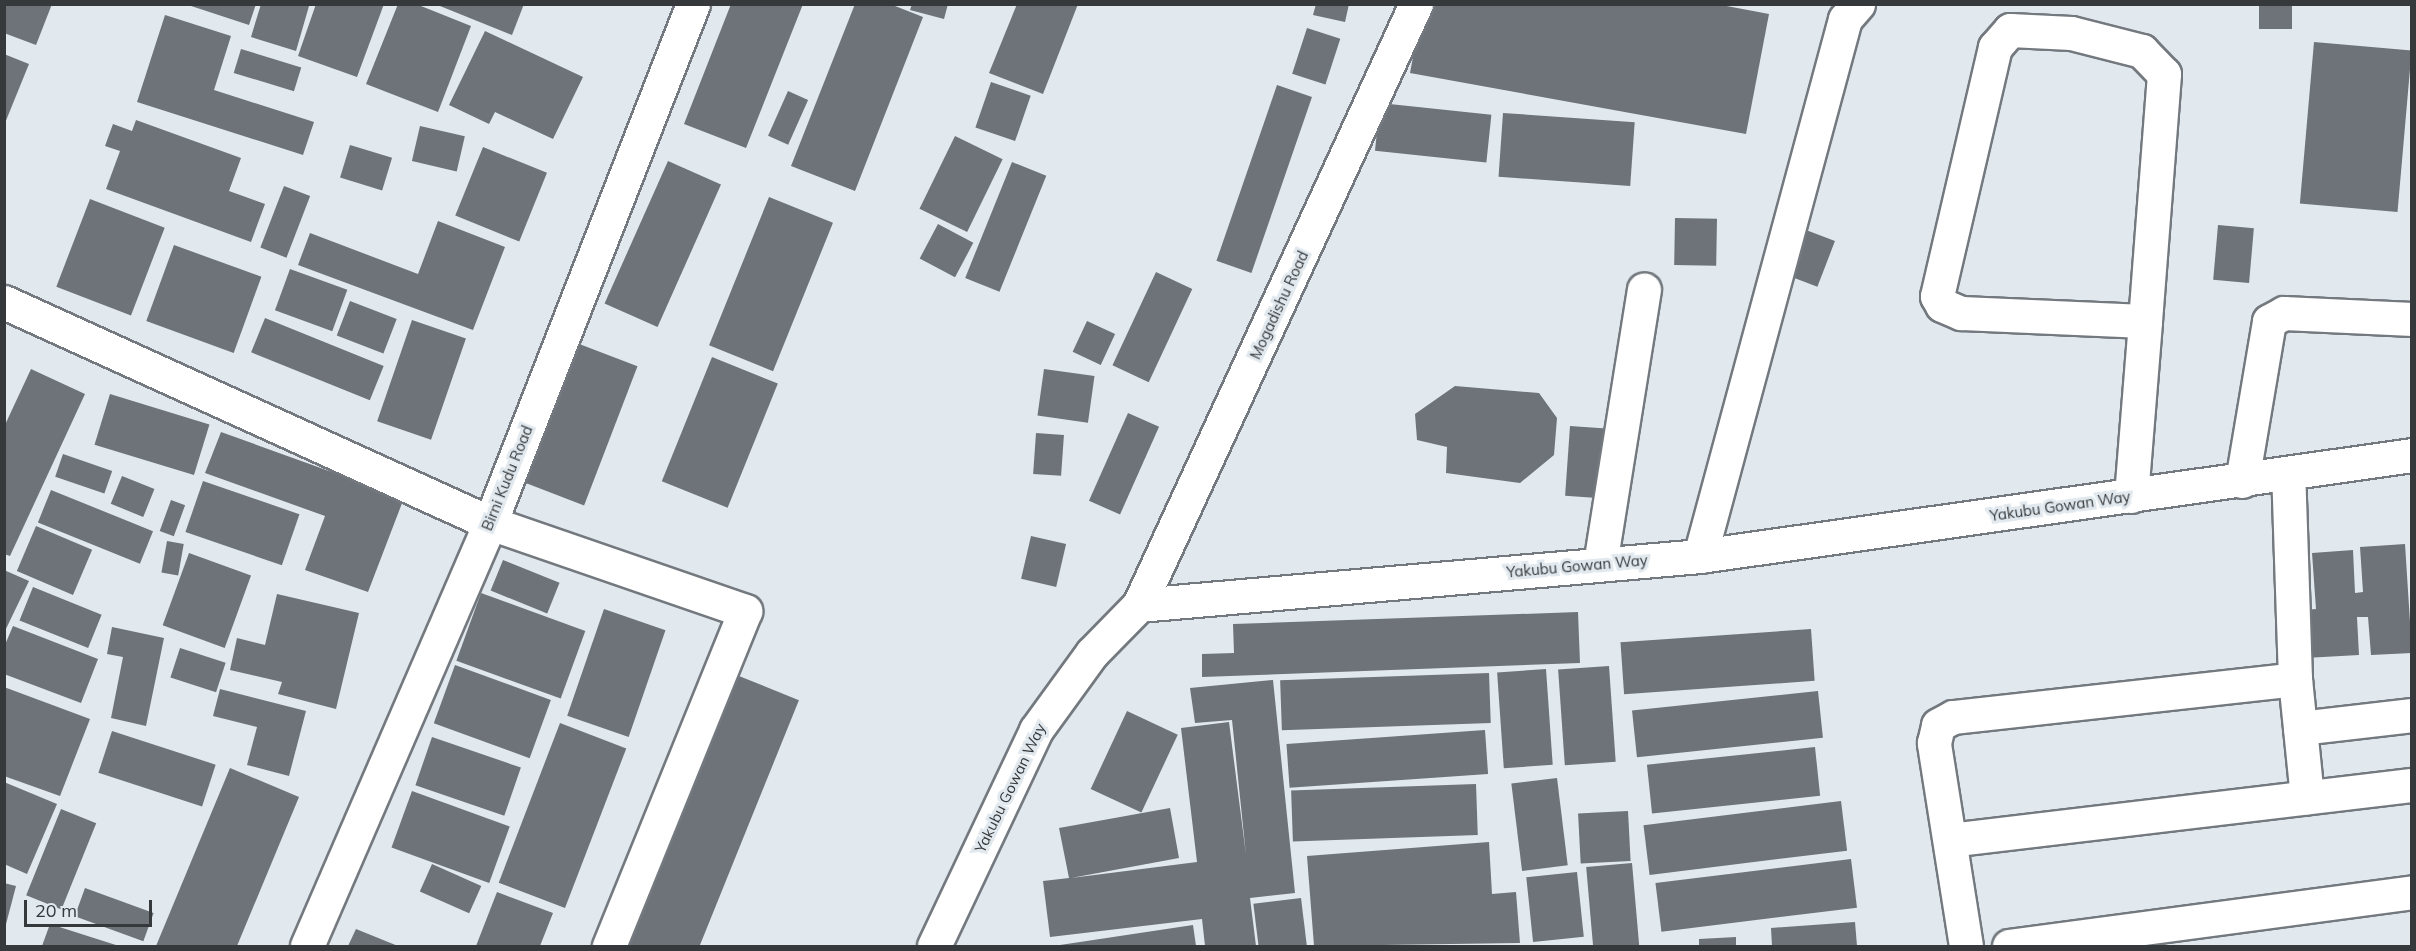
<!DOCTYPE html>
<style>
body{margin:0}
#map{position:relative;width:2416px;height:951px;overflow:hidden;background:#e1e9ef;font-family:Mulish,sans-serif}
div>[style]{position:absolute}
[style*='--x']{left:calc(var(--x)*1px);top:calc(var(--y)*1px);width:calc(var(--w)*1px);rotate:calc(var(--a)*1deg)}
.building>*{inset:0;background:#6d7378;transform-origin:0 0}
.roads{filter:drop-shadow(2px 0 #73797e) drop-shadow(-2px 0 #73797e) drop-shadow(0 2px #73797e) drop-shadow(0 -2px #73797e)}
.minor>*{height:33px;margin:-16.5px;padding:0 16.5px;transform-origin:16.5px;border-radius:16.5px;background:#fff}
span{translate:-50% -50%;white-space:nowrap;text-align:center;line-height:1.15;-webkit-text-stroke:6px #e1e9ef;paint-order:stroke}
.street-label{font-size:15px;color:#36393b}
.frame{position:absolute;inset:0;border:6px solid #36393b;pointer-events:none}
.scale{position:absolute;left:24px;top:900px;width:128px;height:27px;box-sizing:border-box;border:3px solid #36393b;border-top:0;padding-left:8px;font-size:18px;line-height:21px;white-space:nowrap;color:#36393b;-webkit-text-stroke:4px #e1e9ef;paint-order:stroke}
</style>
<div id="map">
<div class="building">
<div style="clip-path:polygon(4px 4px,52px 4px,36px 45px,4px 33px)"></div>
<div style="clip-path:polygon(185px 4px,256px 4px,249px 25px)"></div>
<div style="clip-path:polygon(261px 4px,309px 6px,296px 51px,251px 37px)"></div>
<div style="clip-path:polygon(316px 4px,384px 4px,357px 77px,298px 56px)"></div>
<div style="clip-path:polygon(398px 4px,416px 4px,471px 26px,438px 112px,366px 84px)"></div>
<div style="clip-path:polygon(435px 4px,524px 4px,512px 35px)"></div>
<div style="clip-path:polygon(731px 4px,803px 4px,746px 148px,684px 124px)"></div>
<div style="clip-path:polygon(855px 4px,890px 4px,923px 17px,855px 191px,791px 166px)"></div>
<div style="clip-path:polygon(912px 4px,948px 4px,944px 19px,910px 10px)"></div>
<div style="clip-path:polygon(1017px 4px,1078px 4px,1043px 94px,989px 73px)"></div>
<div style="clip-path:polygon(1316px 4px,1349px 4px,1345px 22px,1313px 15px)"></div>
<div style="clip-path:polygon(1423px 4px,1716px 4px,1769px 14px,1746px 134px,1410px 73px)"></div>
<div style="left:2259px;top:4px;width:33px;height:25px"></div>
<div style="clip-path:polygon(165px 15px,231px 36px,214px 90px,314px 122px,303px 155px,137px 102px)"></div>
<div style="left:1307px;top:28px;width:35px;height:48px;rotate:18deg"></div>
<div style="clip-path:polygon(485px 31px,583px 77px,553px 139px,495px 112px,489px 124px,449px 105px)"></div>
<div style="left:2314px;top:42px;width:98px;height:162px;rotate:5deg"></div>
<div style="left:241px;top:49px;width:63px;height:25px;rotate:17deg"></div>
<div style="clip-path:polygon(4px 54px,29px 64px,5px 123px,4px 123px)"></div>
<div style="left:991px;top:82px;width:42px;height:48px;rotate:19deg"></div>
<div style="left:1277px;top:85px;width:37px;height:186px;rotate:19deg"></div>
<div style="left:788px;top:91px;width:22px;height:49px;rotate:24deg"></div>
<div style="left:1380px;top:103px;width:112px;height:48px;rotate:6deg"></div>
<div style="left:1503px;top:113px;width:132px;height:64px;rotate:4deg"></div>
<div style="clip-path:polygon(136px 120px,241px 158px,229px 191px,265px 204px,251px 242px,106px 189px,120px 151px,105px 146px,113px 124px,132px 131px)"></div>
<div style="left:420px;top:126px;width:46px;height:36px;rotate:13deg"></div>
<div style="left:955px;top:136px;width:53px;height:81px;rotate:26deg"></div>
<div style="left:350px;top:145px;width:44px;height:34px;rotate:17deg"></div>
<div style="left:483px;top:147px;width:69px;height:74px;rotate:22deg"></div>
<div style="left:668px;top:161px;width:58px;height:156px;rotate:24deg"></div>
<div style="left:1012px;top:162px;width:37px;height:125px;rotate:22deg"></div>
<div style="left:284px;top:186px;width:28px;height:66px;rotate:21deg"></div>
<div style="left:769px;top:197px;width:69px;height:160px;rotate:22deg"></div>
<div style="left:90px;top:199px;width:80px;height:94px;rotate:21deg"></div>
<div style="left:1675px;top:218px;width:42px;height:47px;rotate:1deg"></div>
<div style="clip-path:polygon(438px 221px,505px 247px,473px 330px,298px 265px,310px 233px,418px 274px)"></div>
<div style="left:938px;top:224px;width:40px;height:39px;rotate:28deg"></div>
<div style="left:2218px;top:225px;width:36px;height:55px;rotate:5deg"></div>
<div style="left:1806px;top:230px;width:31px;height:49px;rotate:21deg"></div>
<div style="left:174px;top:245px;width:93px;height:81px;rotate:20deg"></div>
<div style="left:290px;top:269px;width:61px;height:44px;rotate:20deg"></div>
<div style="left:1156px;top:272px;width:40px;height:103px;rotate:25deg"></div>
<div style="left:350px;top:301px;width:50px;height:37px;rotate:21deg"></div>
<div style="left:265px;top:318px;width:128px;height:37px;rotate:22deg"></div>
<div style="left:412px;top:320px;width:57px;height:107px;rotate:19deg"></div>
<div style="left:1087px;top:321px;width:31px;height:34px;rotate:25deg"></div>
<div style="left:574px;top:342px;width:68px;height:149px;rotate:21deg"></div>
<div style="left:712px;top:357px;width:71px;height:134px;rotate:22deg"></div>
<div style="clip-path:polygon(31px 369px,85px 394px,10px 556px,4px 554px,4px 427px)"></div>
<div style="left:1044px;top:369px;width:51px;height:47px;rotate:8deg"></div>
<div style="clip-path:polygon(1455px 386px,1539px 393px,1557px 418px,1554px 455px,1520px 483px,1446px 473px,1447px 447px,1417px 440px,1415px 414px)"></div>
<div style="left:110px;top:394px;width:104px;height:53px;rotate:17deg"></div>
<div style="left:1128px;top:413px;width:34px;height:96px;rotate:24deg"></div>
<div style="left:1570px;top:426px;width:43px;height:70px;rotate:4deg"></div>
<div style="clip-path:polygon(221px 432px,404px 498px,368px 592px,305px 570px,325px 516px,205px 473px)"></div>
<div style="left:1036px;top:433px;width:28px;height:41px;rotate:4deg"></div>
<div style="left:63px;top:454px;width:52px;height:24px;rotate:19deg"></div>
<div style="left:122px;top:476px;width:35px;height:30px;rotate:22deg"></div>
<div style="left:203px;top:481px;width:102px;height:54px;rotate:19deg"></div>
<div style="left:51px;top:490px;width:110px;height:35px;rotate:22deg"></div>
<div style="left:171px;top:500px;width:15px;height:33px;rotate:20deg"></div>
<div style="left:36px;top:526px;width:61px;height:49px;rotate:23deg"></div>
<div style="left:1031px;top:536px;width:36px;height:44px;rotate:13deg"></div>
<div style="left:167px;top:541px;width:17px;height:32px;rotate:10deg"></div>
<div style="clip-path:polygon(2405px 544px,2412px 653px,2371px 655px,2368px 617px,2357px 617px,2359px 655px,2305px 658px,2302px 610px,2316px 609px,2312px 553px,2353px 550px,2355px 593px,2363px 592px,2360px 547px)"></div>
<div style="left:189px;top:553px;width:66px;height:77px;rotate:20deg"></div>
<div style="left:503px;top:560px;width:61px;height:33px;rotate:22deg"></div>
<div style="clip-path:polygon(4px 570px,29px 581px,4px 633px)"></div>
<div style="left:33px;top:587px;width:74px;height:36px;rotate:22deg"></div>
<div style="left:481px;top:593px;width:111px;height:72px;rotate:20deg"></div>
<div style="clip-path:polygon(277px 594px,359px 613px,336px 709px,278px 694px,282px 682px,230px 670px,237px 638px,265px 645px)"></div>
<div style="left:604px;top:609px;width:65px;height:113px;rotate:19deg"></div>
<div style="clip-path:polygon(1578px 612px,1580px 663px,1202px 677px,1202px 654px,1234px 653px,1233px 624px)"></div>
<div style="clip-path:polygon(13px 626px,98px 659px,81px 703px,4px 674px,4px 647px)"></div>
<div style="clip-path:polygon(112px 627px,164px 638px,146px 726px,111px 718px,123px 657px,107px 654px)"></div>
<div style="left:1811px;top:629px;width:52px;height:191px;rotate:86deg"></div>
<div style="left:180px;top:648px;width:48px;height:31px;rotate:18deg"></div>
<div style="left:455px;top:665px;width:102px;height:62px;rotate:20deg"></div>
<div style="left:1609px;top:666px;width:96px;height:51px;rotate:86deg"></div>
<div style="left:1546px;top:669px;width:96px;height:49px;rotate:86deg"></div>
<div style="left:1489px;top:673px;width:50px;height:209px;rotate:88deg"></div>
<div style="left:734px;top:674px;width:70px;height:293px;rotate:22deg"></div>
<div style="clip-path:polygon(1273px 680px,1295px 893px,1250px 898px,1256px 946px,1205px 946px,1202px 919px,1050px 937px,1043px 881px,1069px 878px,1059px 828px,1170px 808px,1179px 858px,1071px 878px,1197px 862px,1181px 728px,1229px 722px,1246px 855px,1232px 720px,1195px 723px,1190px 688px)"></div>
<div style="clip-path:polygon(4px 687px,90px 719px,60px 796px,4px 776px)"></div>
<div style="clip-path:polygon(220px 689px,306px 711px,289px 776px,247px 765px,257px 727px,213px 716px)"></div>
<div style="left:1818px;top:691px;width:47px;height:187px;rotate:84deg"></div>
<div style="left:1127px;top:711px;width:56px;height:86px;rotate:25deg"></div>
<div style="left:560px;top:723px;width:71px;height:171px;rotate:21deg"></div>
<div style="left:1485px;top:730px;width:44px;height:199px;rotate:86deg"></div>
<div style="left:112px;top:731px;width:109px;height:44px;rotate:18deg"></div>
<div style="left:432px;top:737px;width:94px;height:51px;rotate:19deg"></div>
<div style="left:1815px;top:747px;width:49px;height:169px;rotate:84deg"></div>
<div style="clip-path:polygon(230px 768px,299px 797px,237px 946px,156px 946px)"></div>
<div style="left:1557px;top:778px;width:88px;height:46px;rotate:83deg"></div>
<div style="clip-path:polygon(4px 782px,57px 804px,27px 874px,4px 864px)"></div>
<div style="left:1476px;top:784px;width:51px;height:185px;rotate:88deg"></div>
<div style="left:412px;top:791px;width:104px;height:60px;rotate:20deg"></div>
<div style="left:1841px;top:801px;width:50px;height:199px;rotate:83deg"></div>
<div style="left:61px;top:809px;width:38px;height:93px;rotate:22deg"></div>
<div style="left:1628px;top:811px;width:50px;height:50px;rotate:87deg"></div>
<div style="clip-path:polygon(1489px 842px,1492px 894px,1516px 892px,1520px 943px,1314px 946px,1307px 856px)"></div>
<div style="left:1851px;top:859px;width:49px;height:197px;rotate:83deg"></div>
<div style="left:1632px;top:863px;width:83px;height:46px;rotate:85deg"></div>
<div style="left:432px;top:864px;width:54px;height:30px;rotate:24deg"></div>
<div style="left:1577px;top:872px;width:65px;height:51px;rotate:84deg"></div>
<div style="clip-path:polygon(4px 883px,16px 886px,5px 928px,4px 928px)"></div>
<div style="left:85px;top:888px;width:73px;height:30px;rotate:20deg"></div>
<div style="clip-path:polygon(497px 892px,553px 913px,540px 946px,476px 946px)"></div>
<div style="left:1301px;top:898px;width:48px;height:48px;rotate:83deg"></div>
<div style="clip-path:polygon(1855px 922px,1857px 946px,1772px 946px,1771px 928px)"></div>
<div style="clip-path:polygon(50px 924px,119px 946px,42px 946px)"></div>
<div style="clip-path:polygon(1193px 925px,1196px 946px,1060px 946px,1060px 945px)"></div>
<div style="clip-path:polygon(356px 929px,398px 946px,348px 946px)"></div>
<div style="clip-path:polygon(1736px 937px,1736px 946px,1699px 946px,1699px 939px)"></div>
</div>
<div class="roads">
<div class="minor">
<div style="--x:4;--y:302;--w:534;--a:24.45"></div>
<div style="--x:490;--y:523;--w:270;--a:19"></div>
<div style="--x:745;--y:611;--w:362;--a:112.1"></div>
<div style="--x:2242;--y:481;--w:162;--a:-80.4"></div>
<div style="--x:2269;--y:321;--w:17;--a:-28"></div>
<div style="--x:2284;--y:313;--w:128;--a:2.7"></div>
<div style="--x:2131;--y:496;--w:176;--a:-85.4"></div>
<div style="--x:2145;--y:321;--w:248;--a:-85.6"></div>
<div style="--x:2164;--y:74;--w:32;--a:-134"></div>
<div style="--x:2142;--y:51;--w:73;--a:-165.8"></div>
<div style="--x:2071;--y:33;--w:61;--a:-177.2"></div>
<div style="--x:2010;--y:30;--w:23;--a:131"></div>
<div style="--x:1995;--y:47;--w:256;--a:103.1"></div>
<div style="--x:1937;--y:296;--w:10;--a:61"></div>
<div style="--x:1942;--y:305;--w:21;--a:23"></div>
<div style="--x:1961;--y:313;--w:184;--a:2.5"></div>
<div style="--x:1700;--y:556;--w:556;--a:-74.89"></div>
<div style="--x:1845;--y:19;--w:20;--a:-49"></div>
<div style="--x:1600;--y:564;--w:278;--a:-80.9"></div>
<div style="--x:1139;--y:605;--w:662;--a:-65.26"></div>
<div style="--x:2295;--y:679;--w:119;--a:84.2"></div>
<div style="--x:2300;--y:728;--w:113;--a:-6.6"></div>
<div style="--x:1950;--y:840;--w:465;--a:-6.8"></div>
<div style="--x:307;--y:946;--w:461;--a:-66.6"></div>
<div style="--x:490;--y:523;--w:557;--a:-68.64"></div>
<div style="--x:934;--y:946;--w:239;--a:-64.7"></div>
<div style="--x:1036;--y:730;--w:95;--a:-54"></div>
<div style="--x:1092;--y:653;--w:67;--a:-45.6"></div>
<div style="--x:1139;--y:605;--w:563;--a:-4.99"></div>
<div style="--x:1700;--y:556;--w:719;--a:-8.07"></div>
<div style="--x:1966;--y:946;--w:206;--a:-99"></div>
<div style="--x:1934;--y:743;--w:18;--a:-77"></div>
<div style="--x:1938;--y:725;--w:17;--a:-28"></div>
<div style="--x:1953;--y:717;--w:344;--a:-6.3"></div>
<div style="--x:2295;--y:679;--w:206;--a:-91.9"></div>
<div style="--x:2009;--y:946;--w:407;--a:-7.6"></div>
</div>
</div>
<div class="street-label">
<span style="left:1279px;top:305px;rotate:-65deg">Mogadishu Road</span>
<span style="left:507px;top:478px;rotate:-68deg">Birni Kudu Road</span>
<span style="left:2060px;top:506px;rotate:-8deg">Yakubu Gowan Way</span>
<span style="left:1577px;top:566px;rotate:-5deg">Yakubu Gowan Way</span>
<span style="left:1010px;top:788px;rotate:-64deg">Yakubu Gowan Way</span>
</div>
<div class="frame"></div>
<div class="scale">20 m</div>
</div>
